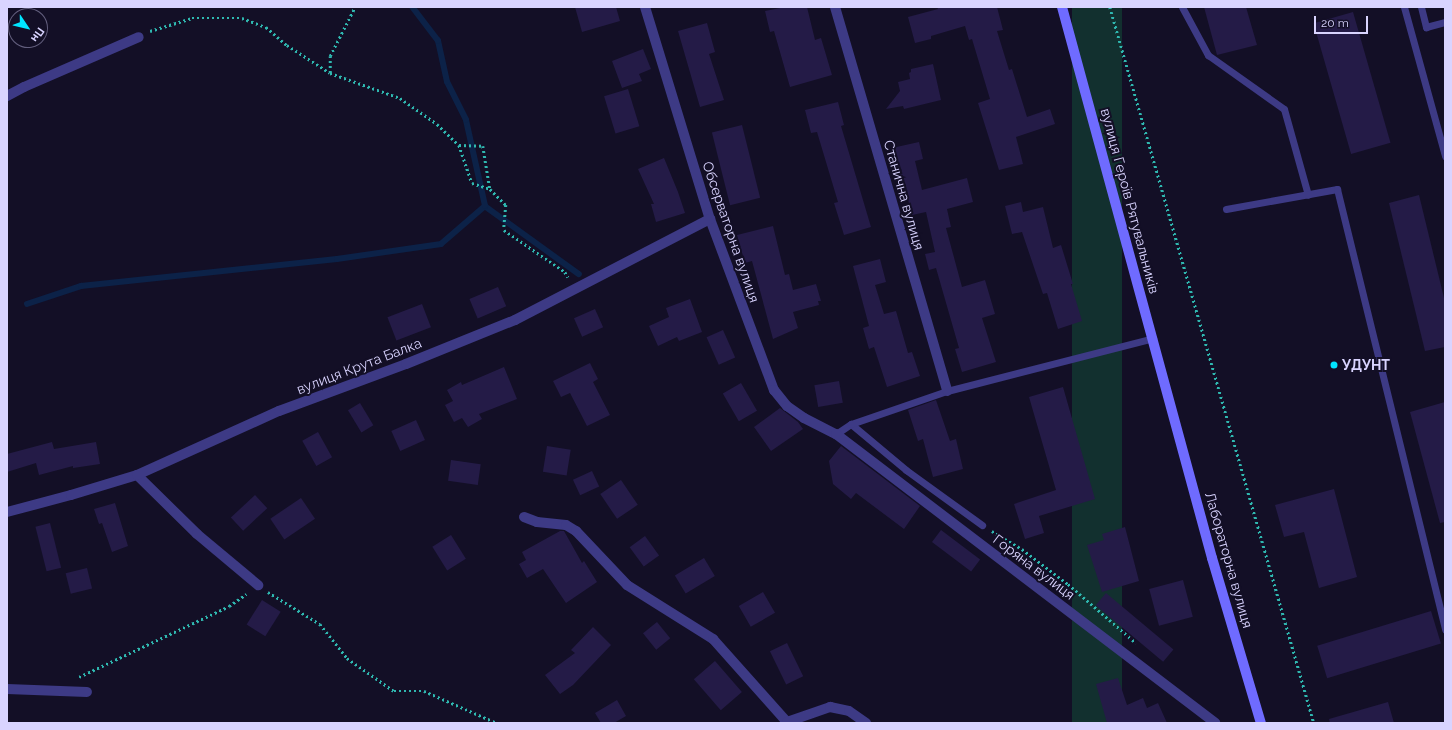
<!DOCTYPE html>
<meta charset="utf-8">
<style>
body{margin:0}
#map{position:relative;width:1452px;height:730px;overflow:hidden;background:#130f26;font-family:Raleway,sans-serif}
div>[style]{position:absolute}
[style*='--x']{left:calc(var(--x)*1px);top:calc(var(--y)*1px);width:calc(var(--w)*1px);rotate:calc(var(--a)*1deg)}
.green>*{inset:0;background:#12302f;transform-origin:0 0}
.stream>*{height:5.5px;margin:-2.75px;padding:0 2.75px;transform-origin:2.75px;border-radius:2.75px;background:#0c2248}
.building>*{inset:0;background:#241b47;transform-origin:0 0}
.path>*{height:2.5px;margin-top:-1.25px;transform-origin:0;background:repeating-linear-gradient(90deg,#2fb8b0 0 2px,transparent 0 5px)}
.lane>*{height:7px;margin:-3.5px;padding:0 3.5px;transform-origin:3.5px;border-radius:3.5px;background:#3d3a85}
.street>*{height:10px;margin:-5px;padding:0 5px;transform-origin:5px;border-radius:5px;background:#3d3a85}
.secondary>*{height:10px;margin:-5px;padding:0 5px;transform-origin:5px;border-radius:5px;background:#6f6bff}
.dots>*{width:11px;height:11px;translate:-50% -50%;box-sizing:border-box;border:2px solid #130f26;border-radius:50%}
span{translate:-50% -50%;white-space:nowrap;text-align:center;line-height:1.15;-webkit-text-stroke:4px #130f26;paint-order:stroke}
.street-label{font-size:14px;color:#d9d4ff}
.poi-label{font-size:14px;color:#d9d4ff;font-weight:700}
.left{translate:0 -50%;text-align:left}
.frame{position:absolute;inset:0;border:8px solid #d9d4ff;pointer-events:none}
.north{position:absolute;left:8px;top:8px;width:40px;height:40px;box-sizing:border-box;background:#130f26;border:1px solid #625e7d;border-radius:50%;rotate:125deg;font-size:11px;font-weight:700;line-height:16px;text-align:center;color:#d9d4ff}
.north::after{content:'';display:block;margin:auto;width:14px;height:18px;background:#00e5ff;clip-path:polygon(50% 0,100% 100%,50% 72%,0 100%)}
.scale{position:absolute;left:1314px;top:16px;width:54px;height:18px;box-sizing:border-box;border:2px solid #d9d4ff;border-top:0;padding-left:5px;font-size:12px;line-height:14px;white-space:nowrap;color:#d9d4ff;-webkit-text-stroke:3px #130f26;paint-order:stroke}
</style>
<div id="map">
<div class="green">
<div style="left:1072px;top:7px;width:50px;height:744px"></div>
</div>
<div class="stream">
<div style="--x:485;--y:206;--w:116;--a:35.9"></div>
<div style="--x:27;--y:304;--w:57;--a:-18.4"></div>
<div style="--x:81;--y:286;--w:257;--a:-6"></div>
<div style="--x:337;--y:259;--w:105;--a:-8.2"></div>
<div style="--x:441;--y:244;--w:58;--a:-40.8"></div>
<div style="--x:485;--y:206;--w:88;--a:-102.5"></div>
<div style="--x:466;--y:120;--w:42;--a:-116.6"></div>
<div style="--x:447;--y:82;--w:42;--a:-102.4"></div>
<div style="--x:438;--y:41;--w:43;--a:-127.4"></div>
</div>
<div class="building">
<div style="clip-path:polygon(575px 7px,616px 7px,620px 21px,582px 32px)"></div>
<div style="clip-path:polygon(785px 7px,807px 7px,815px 40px,821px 38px,832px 75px,790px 87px,774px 31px,770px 32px,765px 11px)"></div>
<div style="clip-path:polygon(937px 7px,997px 7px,1003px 30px,997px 31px,1009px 70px,1012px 69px,1027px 117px,1050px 109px,1055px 124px,1016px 137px,1023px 164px,999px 170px,978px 103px,990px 99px,972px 39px,969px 40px,965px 26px,931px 36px,931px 39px,915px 43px,908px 17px,938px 9px)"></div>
<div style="clip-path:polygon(1204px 7px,1246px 7px,1257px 45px,1217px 55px)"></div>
<div style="left:1353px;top:12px;width:136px;height:41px;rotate:74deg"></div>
<div style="clip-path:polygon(707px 23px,715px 52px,709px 54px,724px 100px,700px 107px,678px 31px)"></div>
<div style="clip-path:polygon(643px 49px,651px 69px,639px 74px,642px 81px,622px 88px,612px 61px)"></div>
<div style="clip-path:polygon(933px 64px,941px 100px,904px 109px,903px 106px,886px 109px,900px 91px,898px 82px,910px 79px,909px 73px,911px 72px,911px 69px)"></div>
<div style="left:628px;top:89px;width:39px;height:25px;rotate:73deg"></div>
<div style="clip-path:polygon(838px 102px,844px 125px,841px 126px,871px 227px,844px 235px,834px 203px,838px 202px,817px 132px,811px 133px,805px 110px)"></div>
<div style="left:742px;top:125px;width:75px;height:31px;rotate:76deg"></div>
<div style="clip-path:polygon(919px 142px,923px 159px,915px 161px,922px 190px,967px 178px,973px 202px,947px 209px,951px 227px,946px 228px,962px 287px,985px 280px,995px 314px,982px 318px,996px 362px,962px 372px,955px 349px,959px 348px,936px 268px,929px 270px,925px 254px,935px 252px,926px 212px,912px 215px,904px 184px,898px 186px,895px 172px,897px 172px,892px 148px)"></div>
<div style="clip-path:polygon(664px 158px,678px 192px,685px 213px,656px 222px,651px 204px,654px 204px,638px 169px)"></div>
<div style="clip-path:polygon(1419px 195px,1445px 302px,1445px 347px,1425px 351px,1389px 203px)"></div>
<div style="clip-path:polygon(1021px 202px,1023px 212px,1043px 207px,1053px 248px,1061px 245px,1073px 284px,1071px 284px,1082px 321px,1058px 329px,1047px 293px,1043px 294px,1022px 232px,1012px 234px,1005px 206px)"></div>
<div style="clip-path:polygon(773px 226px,785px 275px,789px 274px,793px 290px,816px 284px,821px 301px,818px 301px,819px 305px,793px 312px,798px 328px,773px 339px,752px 261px,745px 263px,737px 235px)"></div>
<div style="clip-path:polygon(880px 259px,886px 282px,875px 285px,884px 314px,896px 311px,908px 353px,912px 352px,920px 376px,887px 387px,874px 347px,869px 349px,863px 328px,869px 326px,853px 266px)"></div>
<div style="left:498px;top:287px;width:21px;height:31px;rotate:67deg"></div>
<div style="clip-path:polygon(690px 299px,702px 332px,679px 341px,677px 337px,658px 346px,649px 326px,669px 317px,666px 308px)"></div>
<div style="left:422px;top:304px;width:25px;height:37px;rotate:69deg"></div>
<div style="left:595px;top:309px;width:20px;height:23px;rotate:66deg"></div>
<div style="left:723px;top:330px;width:30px;height:18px;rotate:66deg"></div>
<div style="clip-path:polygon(590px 363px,598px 379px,593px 382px,610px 415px,587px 426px,570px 393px,561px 397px,553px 381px)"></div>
<div style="clip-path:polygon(504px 367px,517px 399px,479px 414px,482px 419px,468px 427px,462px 418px,454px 422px,445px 405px,453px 401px,447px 390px,461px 382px,462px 385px)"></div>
<div style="left:839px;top:381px;width:22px;height:25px;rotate:80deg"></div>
<div style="left:741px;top:383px;width:32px;height:21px;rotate:60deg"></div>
<div style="clip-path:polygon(1063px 387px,1095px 499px,1039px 516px,1044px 533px,1025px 539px,1014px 504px,1056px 490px,1029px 397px)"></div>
<div style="clip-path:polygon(936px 400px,950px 441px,956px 439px,963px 469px,933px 477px,923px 439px,918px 441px,908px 410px)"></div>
<div style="clip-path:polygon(1445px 402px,1445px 522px,1440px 523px,1410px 412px)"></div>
<div style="left:360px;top:403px;width:26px;height:14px;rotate:59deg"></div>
<div style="clip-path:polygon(780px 408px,798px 422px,803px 429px,771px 451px,754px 427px)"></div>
<div style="left:416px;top:420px;width:22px;height:27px;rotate:66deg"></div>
<div style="left:318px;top:432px;width:29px;height:18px;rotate:61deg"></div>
<div style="clip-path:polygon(52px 442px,54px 449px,96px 442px,100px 464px,73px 468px,73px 466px,39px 475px,36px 463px,7px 472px,7px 454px)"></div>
<div style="left:547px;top:446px;width:24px;height:26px;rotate:9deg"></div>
<div style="clip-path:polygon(841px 446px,920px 506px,904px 529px,856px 493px,851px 499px,833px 484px,829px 461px)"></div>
<div style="left:451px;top:460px;width:30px;height:21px;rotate:8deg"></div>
<div style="left:592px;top:471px;width:17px;height:21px;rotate:65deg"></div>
<div style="left:621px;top:480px;width:30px;height:25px;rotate:56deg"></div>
<div style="clip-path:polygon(1334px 489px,1357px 577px,1319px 588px,1304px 532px,1284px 537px,1275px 505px)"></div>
<div style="left:255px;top:495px;width:18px;height:33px;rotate:47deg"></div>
<div style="left:301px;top:498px;width:25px;height:37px;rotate:56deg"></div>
<div style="clip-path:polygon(115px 503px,128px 546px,112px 552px,102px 523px,99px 524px,94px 509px)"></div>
<div style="left:50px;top:523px;width:46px;height:15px;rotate:76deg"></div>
<div style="clip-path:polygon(1125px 527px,1139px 581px,1102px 592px,1087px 545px,1104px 540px,1102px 534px)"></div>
<div style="left:941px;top:530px;width:49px;height:15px;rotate:37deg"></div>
<div style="clip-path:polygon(560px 531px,564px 531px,582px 563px,584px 561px,597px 582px,566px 603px,543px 569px,527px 578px,519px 564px,526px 560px,522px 552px)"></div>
<div style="left:451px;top:535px;width:28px;height:22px;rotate:58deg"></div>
<div style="left:645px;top:536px;width:24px;height:19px;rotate:54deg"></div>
<div style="left:704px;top:558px;width:21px;height:34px;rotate:59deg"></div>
<div style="left:87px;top:568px;width:21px;height:22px;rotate:76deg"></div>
<div style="left:1183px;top:580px;width:38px;height:35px;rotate:75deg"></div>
<div style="left:763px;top:592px;width:24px;height:28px;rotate:60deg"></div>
<div style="left:1106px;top:593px;width:88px;height:16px;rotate:40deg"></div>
<div style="left:262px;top:600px;width:22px;height:29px;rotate:32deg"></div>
<div style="left:1431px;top:611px;width:34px;height:119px;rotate:73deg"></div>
<div style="left:657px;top:622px;width:21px;height:18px;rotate:51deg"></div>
<div style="clip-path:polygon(593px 627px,611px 645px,573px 685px,560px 694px,545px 675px,575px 653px,571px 650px)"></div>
<div style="left:787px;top:643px;width:37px;height:19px;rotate:64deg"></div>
<div style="left:715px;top:661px;width:41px;height:28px;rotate:49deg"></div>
<div style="clip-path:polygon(1118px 678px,1127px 705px,1143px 698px,1147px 708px,1158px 703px,1167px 723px,1107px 723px,1096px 684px)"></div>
<div style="clip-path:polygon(617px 700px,626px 716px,614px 723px,601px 723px,595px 713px)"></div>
<div style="clip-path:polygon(1388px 702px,1394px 723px,1330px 723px,1329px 719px)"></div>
</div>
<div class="path">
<div style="--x:1110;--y:7;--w:744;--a:74.1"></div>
<div style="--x:150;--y:31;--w:44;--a:-17.2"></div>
<div style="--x:192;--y:18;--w:50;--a:0"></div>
<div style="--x:242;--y:18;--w:26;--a:21"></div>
<div style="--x:266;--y:27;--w:28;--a:41"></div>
<div style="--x:287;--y:45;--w:51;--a:33.1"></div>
<div style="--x:330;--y:73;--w:17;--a:-90"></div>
<div style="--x:330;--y:56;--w:55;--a:-63"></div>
<div style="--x:330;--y:73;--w:74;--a:19.7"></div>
<div style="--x:400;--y:98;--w:45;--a:35.1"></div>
<div style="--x:437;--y:124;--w:30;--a:44"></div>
<div style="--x:459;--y:145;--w:40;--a:71.1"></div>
<div style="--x:472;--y:183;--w:19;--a:18"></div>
<div style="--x:490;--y:189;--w:23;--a:45"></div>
<div style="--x:506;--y:205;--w:25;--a:95"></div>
<div style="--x:504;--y:230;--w:74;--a:34.5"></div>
<div style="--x:565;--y:272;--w:6;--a:59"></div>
<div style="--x:459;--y:145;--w:24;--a:2"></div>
<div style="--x:483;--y:146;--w:44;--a:80.8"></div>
<div style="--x:992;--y:531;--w:35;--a:31"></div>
<div style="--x:1022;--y:549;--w:58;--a:37.3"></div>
<div style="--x:1068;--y:584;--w:90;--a:40.9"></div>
<div style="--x:268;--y:592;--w:61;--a:31.6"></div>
<div style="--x:320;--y:624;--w:43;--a:51.5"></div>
<div style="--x:347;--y:658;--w:57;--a:35.1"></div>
<div style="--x:394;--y:691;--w:30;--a:0"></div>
<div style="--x:424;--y:691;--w:80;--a:23.7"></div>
<div style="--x:79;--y:677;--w:166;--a:-25.3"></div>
<div style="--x:229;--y:606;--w:21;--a:-35"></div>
</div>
<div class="lane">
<div style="--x:1182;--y:7;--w:55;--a:61.6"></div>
<div style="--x:1208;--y:55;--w:93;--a:35.4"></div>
<div style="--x:1284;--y:109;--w:89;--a:74.4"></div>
<div style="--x:1404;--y:7;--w:155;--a:74.6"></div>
<div style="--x:1421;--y:7;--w:21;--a:76"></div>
<div style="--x:1426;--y:27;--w:20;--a:-15"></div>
<div style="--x:1226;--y:209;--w:113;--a:-10.2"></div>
<div style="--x:1337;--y:189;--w:454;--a:76.2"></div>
<div style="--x:851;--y:424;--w:72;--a:39.9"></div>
<div style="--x:906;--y:470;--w:94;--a:35.9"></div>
<div style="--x:836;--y:434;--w:18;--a:-34"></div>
<div style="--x:851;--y:424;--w:102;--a:-19"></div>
<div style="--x:947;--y:391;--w:213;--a:-14.4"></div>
</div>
<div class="street">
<div style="--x:645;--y:7;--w:222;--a:73"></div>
<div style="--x:710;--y:219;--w:183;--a:69.5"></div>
<div style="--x:774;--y:390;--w:21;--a:51"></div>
<div style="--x:787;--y:406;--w:21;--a:35"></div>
<div style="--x:804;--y:418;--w:36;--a:27"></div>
<div style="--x:836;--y:434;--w:477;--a:37.3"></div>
<div style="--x:835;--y:7;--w:400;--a:73.7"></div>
<div style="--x:7;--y:96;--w:19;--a:-28"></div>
<div style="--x:24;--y:87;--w:125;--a:-23.5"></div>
<div style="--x:137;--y:475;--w:84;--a:44.5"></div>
<div style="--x:197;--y:534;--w:80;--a:39.9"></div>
<div style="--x:7;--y:512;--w:66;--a:-14.9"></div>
<div style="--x:71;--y:495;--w:69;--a:-16.9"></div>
<div style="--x:137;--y:475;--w:156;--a:-24.3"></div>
<div style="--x:279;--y:411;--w:135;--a:-20.3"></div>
<div style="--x:406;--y:364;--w:118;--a:-22"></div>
<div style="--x:515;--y:320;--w:220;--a:-27.4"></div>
<div style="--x:524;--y:517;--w:14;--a:21"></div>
<div style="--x:537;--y:522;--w:29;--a:6"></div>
<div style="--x:566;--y:525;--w:12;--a:31"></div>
<div style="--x:576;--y:531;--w:74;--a:46.6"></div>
<div style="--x:627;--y:585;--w:102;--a:32.1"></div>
<div style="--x:713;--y:639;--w:111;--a:48.3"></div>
<div style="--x:787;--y:722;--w:46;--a:-19.2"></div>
<div style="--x:830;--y:707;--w:19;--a:12"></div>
<div style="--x:849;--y:711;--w:21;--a:35"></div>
<div style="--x:7;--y:689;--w:80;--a:2.1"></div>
</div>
<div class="secondary">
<div style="--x:1062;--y:7;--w:571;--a:74.77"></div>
<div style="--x:1212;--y:558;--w:172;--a:73.5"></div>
</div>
<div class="dots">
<div style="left:1334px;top:365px;background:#00e5ff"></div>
</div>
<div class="street-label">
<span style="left:904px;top:195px;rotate:74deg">Станична вулиця</span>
<span style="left:1130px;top:201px;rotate:75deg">вулиця Героїв Рятувальників</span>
<span style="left:731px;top:232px;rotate:71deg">Обсерваторна вулиця</span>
<span style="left:359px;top:366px;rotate:-21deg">вулиця Крута Балка</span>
<span style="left:1229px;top:560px;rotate:74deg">Лабораторна вулиця</span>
<span style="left:1034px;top:567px;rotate:37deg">Горяна вулиця</span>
</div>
<div class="poi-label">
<span class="left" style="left:1342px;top:365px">УДУНТ</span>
</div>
<div class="frame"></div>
<div class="north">Пн</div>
<div class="scale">20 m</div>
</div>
